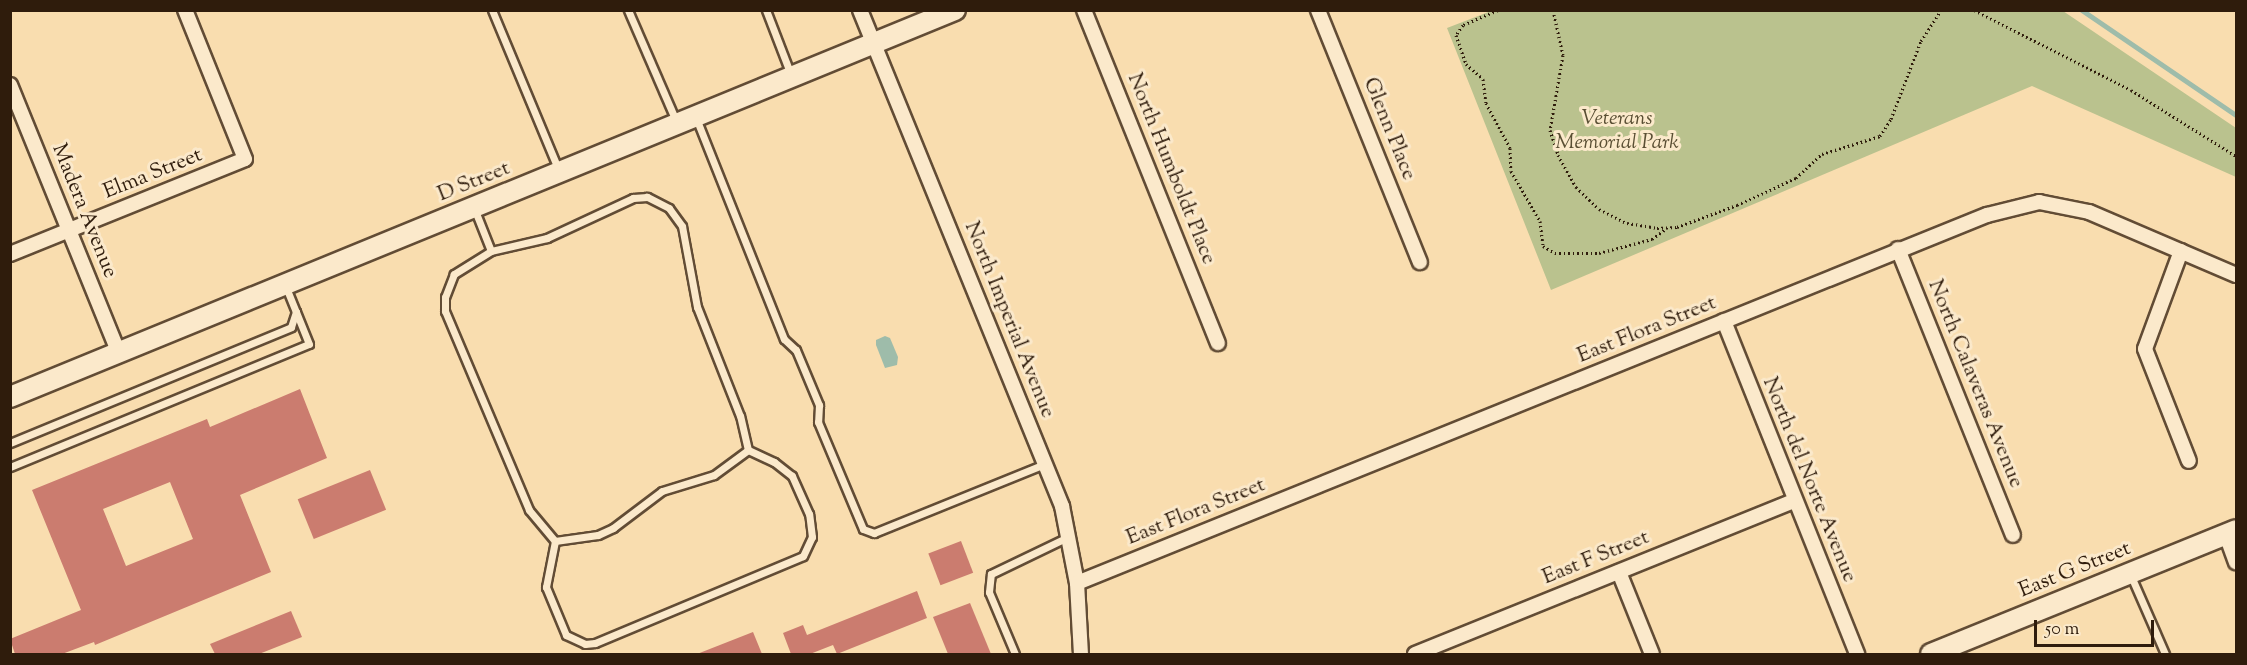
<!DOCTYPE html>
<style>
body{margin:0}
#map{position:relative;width:2247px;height:665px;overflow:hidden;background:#f9ddaf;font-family:"Sorts Mill Goudy",serif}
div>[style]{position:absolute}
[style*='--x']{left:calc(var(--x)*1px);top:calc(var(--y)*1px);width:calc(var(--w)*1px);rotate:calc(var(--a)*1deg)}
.green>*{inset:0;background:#bac28e}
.water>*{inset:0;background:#9ebcaa}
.stream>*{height:4.5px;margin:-2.25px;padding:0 2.25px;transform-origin:2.25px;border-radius:2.25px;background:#9ebcaa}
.building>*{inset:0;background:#cb7c6f;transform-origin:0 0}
.path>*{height:3px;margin-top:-1.5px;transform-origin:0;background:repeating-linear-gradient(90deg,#2f1c0c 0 1.5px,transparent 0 4.5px)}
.roads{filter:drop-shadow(2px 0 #624c35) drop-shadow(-2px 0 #624c35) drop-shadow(0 2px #624c35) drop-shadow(0 -2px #624c35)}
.lane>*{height:7px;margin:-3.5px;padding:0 3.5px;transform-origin:3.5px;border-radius:3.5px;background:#fbe9cb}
.street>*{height:14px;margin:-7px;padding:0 7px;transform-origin:7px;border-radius:7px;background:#fbe9cb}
.secondary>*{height:20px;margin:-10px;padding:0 10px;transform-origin:10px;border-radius:10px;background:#fbe9cb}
span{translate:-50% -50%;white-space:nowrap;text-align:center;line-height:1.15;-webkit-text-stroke:6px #fbe9cb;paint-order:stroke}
.park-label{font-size:21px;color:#594e33;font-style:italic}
.street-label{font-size:21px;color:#2f1c0c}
.frame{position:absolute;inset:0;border:12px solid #2f1c0c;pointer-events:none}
.scale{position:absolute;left:2034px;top:620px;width:120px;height:27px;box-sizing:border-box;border:3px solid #2f1c0c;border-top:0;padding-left:8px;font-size:18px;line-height:21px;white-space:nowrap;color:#2f1c0c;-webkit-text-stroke:4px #fbe9cb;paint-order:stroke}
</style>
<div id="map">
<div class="green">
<div style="clip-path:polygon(1491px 11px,2063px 11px,2236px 128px,2236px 177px,2032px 86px,1551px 290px,1447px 28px)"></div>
</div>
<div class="water">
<div style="clip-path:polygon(885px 336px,890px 338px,898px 357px,897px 365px,885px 368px,876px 345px,876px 340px)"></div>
</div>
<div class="stream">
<div style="--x:2082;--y:10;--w:186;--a:34.3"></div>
</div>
<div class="building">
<div style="clip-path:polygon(evenodd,300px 389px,327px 458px,240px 495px,271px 572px,95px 645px,94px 642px,62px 654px,15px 654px,10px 639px,81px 610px,32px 490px,207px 419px,210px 427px,300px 389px,170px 482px,193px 539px,126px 566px,103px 509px,170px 482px)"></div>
<div style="left:370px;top:470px;width:43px;height:78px;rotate:68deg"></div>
<div style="left:961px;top:541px;width:34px;height:35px;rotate:69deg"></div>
<div style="clip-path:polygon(917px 591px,927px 618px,837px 654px,833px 645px,810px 654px,791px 654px,783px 633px,803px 625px,807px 635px)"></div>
<div style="clip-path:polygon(970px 603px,991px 654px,948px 654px,933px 617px)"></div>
<div style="clip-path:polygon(291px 611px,302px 637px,259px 654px,215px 654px,210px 644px)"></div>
<div style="clip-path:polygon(753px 632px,762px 654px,697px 654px)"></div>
</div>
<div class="path">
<div style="--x:1498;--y:10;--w:38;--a:157"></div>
<div style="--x:1463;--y:25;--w:12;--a:125"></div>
<div style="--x:1456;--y:35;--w:31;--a:71"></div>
<div style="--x:1466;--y:64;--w:23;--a:41"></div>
<div style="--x:1483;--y:79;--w:24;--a:83"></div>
<div style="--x:1486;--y:103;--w:51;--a:61.9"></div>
<div style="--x:1510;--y:148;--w:23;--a:88"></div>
<div style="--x:1511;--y:171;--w:58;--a:59.9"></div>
<div style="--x:1540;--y:221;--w:25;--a:83"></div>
<div style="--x:1543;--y:246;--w:14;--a:30"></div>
<div style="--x:1555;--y:253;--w:44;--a:0"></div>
<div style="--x:1599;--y:253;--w:55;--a:-14.8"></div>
<div style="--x:1652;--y:239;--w:17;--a:-36"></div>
<div style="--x:1553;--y:10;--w:46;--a:77.5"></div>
<div style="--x:1563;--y:55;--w:76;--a:99.8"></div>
<div style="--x:1550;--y:130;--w:26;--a:72"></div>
<div style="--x:1558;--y:155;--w:37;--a:61"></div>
<div style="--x:1576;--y:187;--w:32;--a:44"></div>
<div style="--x:1599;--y:209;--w:31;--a:27"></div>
<div style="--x:1627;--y:223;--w:30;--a:9"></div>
<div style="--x:1657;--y:228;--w:20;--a:-3"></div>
<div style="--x:1677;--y:227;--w:64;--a:-20.1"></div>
<div style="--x:1737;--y:205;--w:65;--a:-24.6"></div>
<div style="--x:1796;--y:178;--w:35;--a:-43"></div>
<div style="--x:1822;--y:154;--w:61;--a:-17.2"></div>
<div style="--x:1880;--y:136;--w:20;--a:-57"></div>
<div style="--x:1891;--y:119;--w:84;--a:-69"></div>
<div style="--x:1921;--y:41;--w:37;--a:-57"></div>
<div style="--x:1974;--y:10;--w:176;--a:27"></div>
<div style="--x:2131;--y:90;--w:124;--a:32.2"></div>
</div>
<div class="roads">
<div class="lane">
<div style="--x:492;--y:10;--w:174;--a:67.4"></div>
<div style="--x:628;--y:10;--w:121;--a:66.6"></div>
<div style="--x:766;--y:10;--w:70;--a:69"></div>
<div style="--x:696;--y:118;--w:238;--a:68.3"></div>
<div style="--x:784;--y:339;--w:16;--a:43"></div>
<div style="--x:796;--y:350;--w:60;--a:67.3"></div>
<div style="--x:819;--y:405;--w:17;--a:93"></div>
<div style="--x:818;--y:422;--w:116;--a:67.2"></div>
<div style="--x:863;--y:529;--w:12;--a:20"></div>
<div style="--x:874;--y:533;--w:184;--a:-22"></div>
<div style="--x:474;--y:208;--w:46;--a:68.4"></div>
<div style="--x:491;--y:251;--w:44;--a:148.1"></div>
<div style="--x:454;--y:274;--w:25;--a:111"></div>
<div style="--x:445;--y:297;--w:14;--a:90"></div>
<div style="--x:445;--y:311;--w:216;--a:67.1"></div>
<div style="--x:529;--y:510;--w:40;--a:50"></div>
<div style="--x:555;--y:541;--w:47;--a:101.1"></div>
<div style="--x:546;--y:587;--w:52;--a:67.4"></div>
<div style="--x:566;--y:635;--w:21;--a:25"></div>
<div style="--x:585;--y:644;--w:10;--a:-6"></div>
<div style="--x:595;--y:643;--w:225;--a:-22.7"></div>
<div style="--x:803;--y:556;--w:21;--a:-65"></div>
<div style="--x:812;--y:537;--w:23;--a:-97"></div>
<div style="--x:809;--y:514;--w:42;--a:-114.1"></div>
<div style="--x:792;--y:476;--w:23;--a:-142"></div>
<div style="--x:774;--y:462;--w:29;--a:-155"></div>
<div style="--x:748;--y:450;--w:35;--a:-103"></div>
<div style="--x:740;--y:416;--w:117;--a:-111.5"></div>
<div style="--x:697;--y:307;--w:82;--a:-100.5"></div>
<div style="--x:682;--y:226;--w:22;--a:-126"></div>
<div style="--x:669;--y:208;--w:25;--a:-153"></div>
<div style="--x:647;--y:197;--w:14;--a:176"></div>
<div style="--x:633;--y:198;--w:95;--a:155.1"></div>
<div style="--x:547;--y:238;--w:57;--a:166.9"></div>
<div style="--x:10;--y:443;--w:304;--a:-22.4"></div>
<div style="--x:291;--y:327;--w:16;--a:-72"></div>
<div style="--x:296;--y:312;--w:27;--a:-112"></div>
<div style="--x:10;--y:467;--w:323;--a:-22.4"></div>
<div style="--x:309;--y:344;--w:35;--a:-112"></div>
<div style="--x:555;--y:541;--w:43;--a:-7.9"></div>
<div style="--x:598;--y:535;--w:17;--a:-25"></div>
<div style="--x:613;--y:528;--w:61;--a:-37.1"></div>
<div style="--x:662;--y:491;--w:54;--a:-17.1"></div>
<div style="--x:714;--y:475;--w:42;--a:-36.3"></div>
<div style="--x:2131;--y:576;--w:85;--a:66.4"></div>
<div style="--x:1015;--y:654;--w:67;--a:-112.8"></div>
<div style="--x:989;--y:592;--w:18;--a:-84"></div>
<div style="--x:991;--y:574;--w:85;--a:-25.7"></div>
</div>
<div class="street">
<div style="--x:860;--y:10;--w:536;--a:67.84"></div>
<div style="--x:1062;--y:506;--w:78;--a:79"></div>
<div style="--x:1077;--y:583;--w:71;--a:86.8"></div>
<div style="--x:1084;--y:10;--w:359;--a:68.1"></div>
<div style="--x:1318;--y:10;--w:272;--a:68"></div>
<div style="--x:10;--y:85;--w:289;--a:67.9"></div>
<div style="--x:1898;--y:249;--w:308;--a:68.1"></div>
<div style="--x:2181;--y:251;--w:104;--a:110.2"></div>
<div style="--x:2145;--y:349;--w:120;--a:68.6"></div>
<div style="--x:10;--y:254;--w:253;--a:-22"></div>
<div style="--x:245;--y:159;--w:161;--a:-111.9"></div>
<div style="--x:1724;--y:321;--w:359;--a:68.2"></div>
<div style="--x:2226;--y:535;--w:29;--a:70"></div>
<div style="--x:1619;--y:572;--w:88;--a:68.1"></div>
<div style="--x:1077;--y:583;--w:982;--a:-22.02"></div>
<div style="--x:1987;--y:215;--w:54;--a:-14"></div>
<div style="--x:2039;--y:202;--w:51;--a:11.3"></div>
<div style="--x:2089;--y:212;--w:160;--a:23.2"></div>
<div style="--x:1415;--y:654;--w:409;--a:-22"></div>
</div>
<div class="secondary">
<div style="--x:10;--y:397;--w:1021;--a:-22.27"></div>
<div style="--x:1931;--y:654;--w:329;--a:-22.1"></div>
</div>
</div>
<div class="park-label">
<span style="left:1617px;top:131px">Veterans<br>Memorial Park</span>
</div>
<div class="street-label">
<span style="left:1389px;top:129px;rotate:68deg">Glenn Place</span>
<span style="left:1171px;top:169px;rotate:68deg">North Humboldt Place</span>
<span style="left:153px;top:174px;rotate:-22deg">Elma Street</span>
<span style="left:474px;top:182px;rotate:-22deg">D Street</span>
<span style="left:84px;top:211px;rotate:68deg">Madera Avenue</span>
<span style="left:1009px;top:320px;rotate:68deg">North Imperial Avenue</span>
<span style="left:1647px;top:330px;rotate:-22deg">East Flora Street</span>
<span style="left:1975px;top:384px;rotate:68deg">North Calaveras Avenue</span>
<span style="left:1809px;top:480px;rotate:68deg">North del Norte Avenue</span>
<span style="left:1196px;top:512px;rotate:-22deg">East Flora Street</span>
<span style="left:1596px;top:558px;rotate:-22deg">East F Street</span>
<span style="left:2075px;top:570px;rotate:-22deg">East G Street</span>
</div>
<div class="frame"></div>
<div class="scale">50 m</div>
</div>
